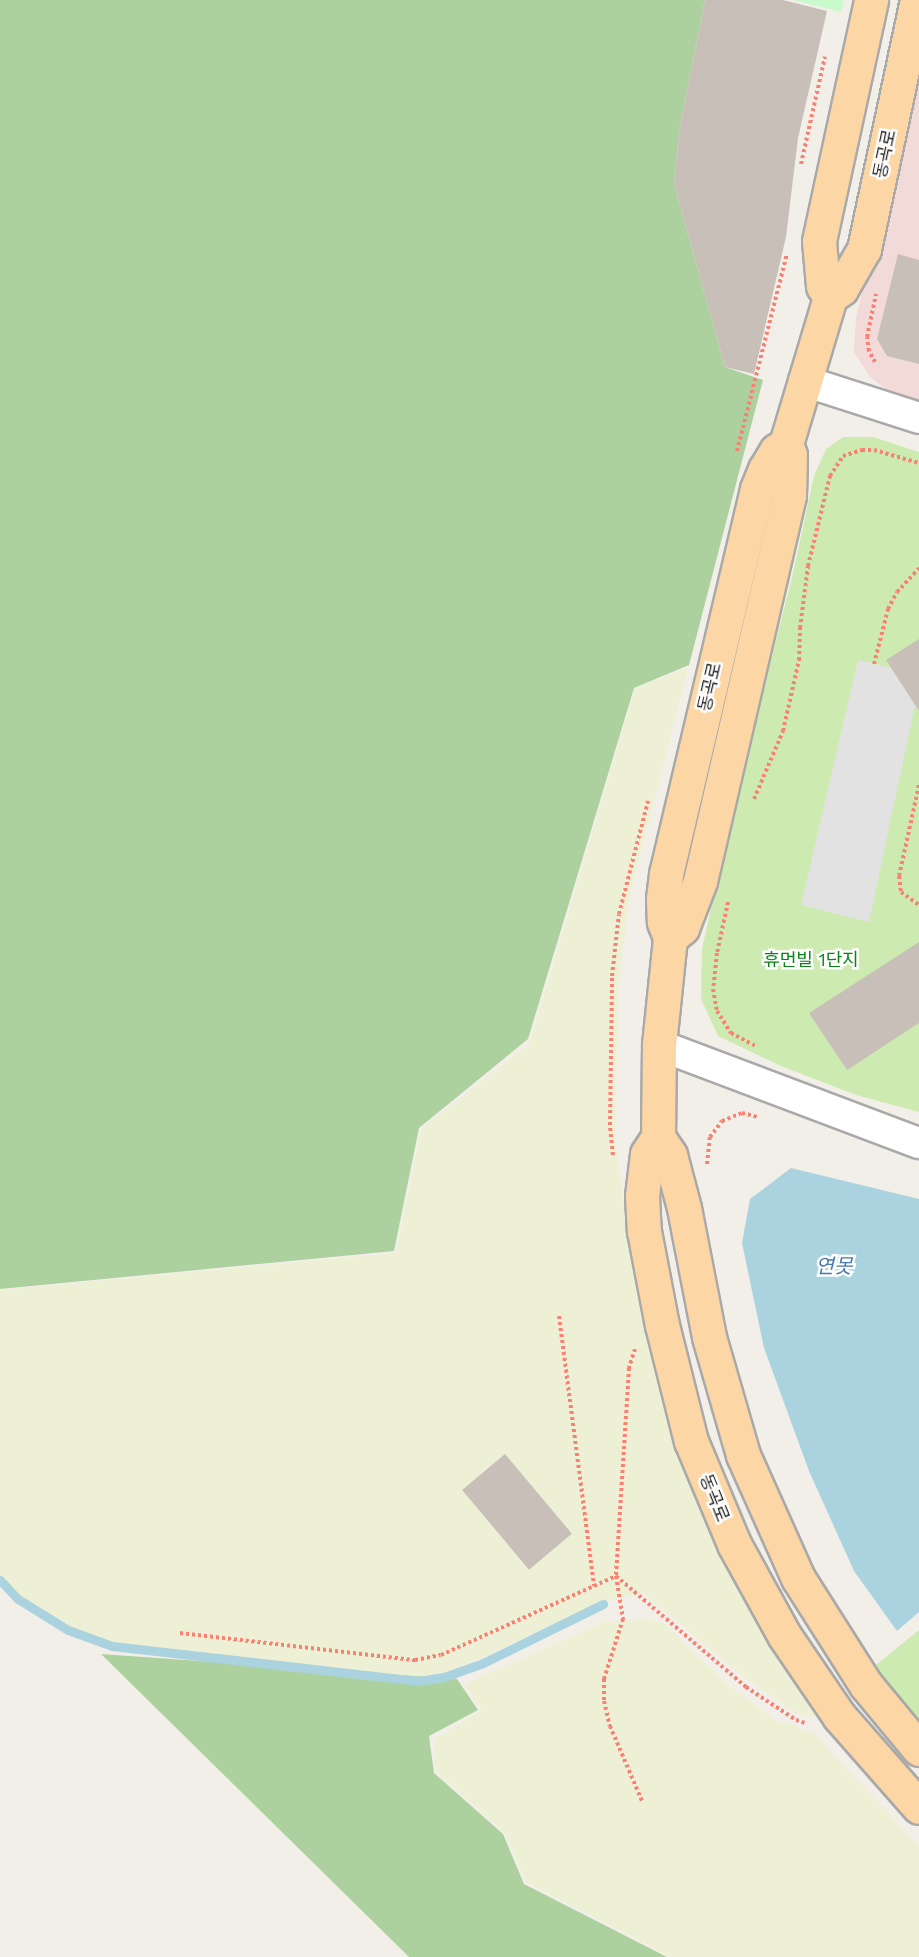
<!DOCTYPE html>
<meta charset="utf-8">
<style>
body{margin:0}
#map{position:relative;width:919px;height:1957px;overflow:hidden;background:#f2efe9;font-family:"Work Sans","Noto Sans KR",sans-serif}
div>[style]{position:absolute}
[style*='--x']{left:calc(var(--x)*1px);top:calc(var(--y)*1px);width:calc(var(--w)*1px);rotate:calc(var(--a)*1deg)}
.commercial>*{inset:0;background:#f2dad9}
.farmland>*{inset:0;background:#eef0d5}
.grass>*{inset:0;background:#cdebb0}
.forest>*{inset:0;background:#add19e}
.park>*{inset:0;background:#c8facc}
.parking>*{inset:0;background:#e2e2e2}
.water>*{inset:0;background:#aad3df}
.stream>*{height:9px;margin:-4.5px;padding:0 4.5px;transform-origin:4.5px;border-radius:4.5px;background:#aad3df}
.building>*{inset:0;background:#c7bfb8;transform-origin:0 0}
.path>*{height:4px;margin-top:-2px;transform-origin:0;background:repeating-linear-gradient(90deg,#fa8072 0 3px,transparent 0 6px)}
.roads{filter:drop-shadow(2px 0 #a9a9a9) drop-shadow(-2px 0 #a9a9a9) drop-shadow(0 2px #a9a9a9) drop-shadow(0 -2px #a9a9a9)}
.minor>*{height:30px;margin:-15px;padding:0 15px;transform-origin:15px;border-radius:15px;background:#fff}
.major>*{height:33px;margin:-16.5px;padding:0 16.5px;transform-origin:16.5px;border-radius:16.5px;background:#fcd6a4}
span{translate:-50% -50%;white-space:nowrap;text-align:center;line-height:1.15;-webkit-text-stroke:5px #fff;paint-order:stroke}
.street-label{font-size:18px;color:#222}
.park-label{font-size:18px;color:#0c8416}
.water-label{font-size:20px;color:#4a7aab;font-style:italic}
</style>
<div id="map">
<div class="commercial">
<div style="clip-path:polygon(919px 52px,919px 403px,898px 398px,870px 377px,854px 352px,856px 318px)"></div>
</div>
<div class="farmland">
<div style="clip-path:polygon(688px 668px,629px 899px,618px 994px,615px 1141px,628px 1236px,666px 1416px,714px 1545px,819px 1718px,796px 1713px,746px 1679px,643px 1593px,604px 1601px,444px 1675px,418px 1678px,112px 1643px,68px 1628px,20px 1597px,0 1577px,0 1290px,396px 1253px,421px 1129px,530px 1043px,635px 688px)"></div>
<div style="clip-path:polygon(645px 1619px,664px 1623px,730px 1687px,776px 1720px,813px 1732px,919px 1846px,919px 1957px,671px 1957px,526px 1882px,505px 1833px,436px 1772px,434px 1739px,481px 1711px,465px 1684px,604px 1622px)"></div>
</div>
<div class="grass">
<div style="clip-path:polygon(843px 437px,873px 437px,919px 452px,919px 1112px,856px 1095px,781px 1066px,718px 1036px,701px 999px,702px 949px,736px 796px,791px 582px,814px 476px,826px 449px)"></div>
<div style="clip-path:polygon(919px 1630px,919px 1725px,871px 1669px)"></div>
</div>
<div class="forest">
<div style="clip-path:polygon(0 0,705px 0,679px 131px,674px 184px,725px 367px,763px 380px,689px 665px,634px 688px,528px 1039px,419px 1128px,394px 1251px,0 1289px)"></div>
<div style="clip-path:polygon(101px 1654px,457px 1679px,478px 1710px,429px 1736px,434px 1773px,503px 1834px,524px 1884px,667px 1957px,409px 1957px)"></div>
</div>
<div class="park">
<div style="clip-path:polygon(793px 0,844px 0,841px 12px)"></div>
</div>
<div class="parking">
<div style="clip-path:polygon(858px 660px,919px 674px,919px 686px,869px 922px,801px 905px)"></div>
</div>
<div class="water">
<div style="clip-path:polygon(791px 1168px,919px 1199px,919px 1612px,897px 1631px,854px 1571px,809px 1471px,764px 1348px,742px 1243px,750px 1199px)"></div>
</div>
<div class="stream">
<div style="--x:0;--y:1580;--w:26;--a:47"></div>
<div style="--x:18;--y:1599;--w:59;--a:31.8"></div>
<div style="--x:68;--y:1630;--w:47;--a:20"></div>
<div style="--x:112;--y:1646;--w:308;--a:6.5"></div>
<div style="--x:418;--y:1681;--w:26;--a:-9"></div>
<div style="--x:444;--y:1677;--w:41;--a:-19.7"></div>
<div style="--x:483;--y:1663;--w:134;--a:-26.2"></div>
</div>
<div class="building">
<div style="clip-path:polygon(705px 0,783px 0,827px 11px,798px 138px,786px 237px,754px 374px,725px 367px,674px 184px,679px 131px)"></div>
<div style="clip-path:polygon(898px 254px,919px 260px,919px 364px,887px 356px,877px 339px)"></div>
<div style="clip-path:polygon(919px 639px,919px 711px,886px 660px)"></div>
<div style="clip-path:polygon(919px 942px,919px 1023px,847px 1070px,809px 1013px)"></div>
<div style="left:505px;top:1454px;width:104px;height:56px;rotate:50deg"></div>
</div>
<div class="path">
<div style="--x:801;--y:164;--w:110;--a:-77.4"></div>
<div style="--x:875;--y:362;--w:13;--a:-119"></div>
<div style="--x:869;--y:351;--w:14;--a:-98"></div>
<div style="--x:867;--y:337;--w:44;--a:-78.2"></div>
<div style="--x:737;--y:451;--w:203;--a:-75.8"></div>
<div style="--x:874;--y:664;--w:57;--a:-75.7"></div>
<div style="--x:888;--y:609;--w:19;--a:-62"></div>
<div style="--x:897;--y:592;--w:33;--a:-47"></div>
<div style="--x:919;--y:785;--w:93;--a:102.4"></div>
<div style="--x:899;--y:876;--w:16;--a:83"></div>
<div style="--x:901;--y:892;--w:22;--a:36"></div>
<div style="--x:754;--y:799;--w:74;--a:-66.9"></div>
<div style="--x:783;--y:731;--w:73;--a:-77.3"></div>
<div style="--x:799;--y:660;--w:32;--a:-88"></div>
<div style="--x:800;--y:628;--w:63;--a:-82.6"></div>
<div style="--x:808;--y:566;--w:93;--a:-76.3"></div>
<div style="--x:830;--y:476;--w:24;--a:-57"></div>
<div style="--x:843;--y:456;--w:20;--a:-18"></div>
<div style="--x:862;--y:450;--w:12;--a:0"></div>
<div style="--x:874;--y:450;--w:47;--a:16.1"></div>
<div style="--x:728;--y:902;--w:52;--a:102.2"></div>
<div style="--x:717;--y:953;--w:36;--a:96"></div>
<div style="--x:713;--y:989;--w:22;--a:80"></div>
<div style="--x:717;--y:1011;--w:26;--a:58"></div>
<div style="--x:731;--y:1033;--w:30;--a:28"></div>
<div style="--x:613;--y:1155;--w:30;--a:-96"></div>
<div style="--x:610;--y:1125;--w:149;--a:-89.2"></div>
<div style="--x:612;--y:976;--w:62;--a:-83.6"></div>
<div style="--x:619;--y:914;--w:117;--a:-75.6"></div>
<div style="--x:707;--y:1164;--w:27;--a:-84"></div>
<div style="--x:710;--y:1137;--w:20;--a:-53"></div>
<div style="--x:722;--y:1121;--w:22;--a:-22"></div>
<div style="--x:742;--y:1113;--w:16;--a:14"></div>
<div style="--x:559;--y:1316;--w:272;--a:82.6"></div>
<div style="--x:635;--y:1349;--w:20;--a:108"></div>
<div style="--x:629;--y:1368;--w:208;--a:93.6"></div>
<div style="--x:616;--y:1576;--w:44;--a:80.8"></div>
<div style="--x:623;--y:1619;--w:63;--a:107.6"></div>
<div style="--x:604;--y:1679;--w:22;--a:90"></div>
<div style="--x:604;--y:1701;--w:26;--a:77"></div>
<div style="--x:610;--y:1726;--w:82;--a:66.9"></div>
<div style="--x:180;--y:1633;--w:237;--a:6.6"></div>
<div style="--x:415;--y:1660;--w:26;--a:-11"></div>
<div style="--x:441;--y:1655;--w:192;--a:-24.3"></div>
<div style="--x:616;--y:1576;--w:171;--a:40.5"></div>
<div style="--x:746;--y:1687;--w:60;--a:33.4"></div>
<div style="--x:796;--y:1720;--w:9;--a:18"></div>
</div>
<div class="roads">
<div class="minor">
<div style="--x:804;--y:381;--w:121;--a:17.8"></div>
<div style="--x:659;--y:1045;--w:278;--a:20.7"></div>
</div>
<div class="major">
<div style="--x:830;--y:297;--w:13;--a:-122"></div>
<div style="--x:823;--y:286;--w:45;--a:-95.1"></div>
<div style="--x:819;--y:241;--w:247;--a:-77.8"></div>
<div style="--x:786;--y:444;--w:12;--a:145"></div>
<div style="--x:776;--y:451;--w:21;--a:121"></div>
<div style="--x:765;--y:469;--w:22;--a:112"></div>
<div style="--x:757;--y:489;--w:396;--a:103.3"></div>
<div style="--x:666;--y:874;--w:25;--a:97"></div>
<div style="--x:663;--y:899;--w:23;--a:88"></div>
<div style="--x:664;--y:922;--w:17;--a:69"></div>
<div style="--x:670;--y:938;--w:108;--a:95.9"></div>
<div style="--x:659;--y:1045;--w:92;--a:90.6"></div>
<div style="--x:658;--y:1137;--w:20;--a:123"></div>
<div style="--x:647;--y:1154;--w:42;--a:96.8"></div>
<div style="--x:642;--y:1196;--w:35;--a:87"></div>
<div style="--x:644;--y:1231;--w:96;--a:79.2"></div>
<div style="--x:662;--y:1325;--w:120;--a:76"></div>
<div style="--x:691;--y:1441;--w:112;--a:67.3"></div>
<div style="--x:734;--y:1544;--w:104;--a:61.2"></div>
<div style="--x:784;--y:1635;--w:98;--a:55.8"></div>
<div style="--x:839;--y:1716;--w:121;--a:48.7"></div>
<div style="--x:670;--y:938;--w:16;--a:-40"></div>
<div style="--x:682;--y:928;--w:50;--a:-69"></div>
<div style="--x:700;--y:881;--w:395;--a:-77"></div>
<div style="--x:789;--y:496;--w:41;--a:-88.6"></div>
<div style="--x:790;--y:455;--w:12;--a:-110"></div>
<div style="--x:786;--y:444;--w:153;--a:-73.3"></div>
<div style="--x:830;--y:297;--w:14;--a:-36"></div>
<div style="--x:841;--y:289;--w:46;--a:-60.1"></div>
<div style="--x:864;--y:249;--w:255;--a:-78"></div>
<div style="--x:658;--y:1137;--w:22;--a:56"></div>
<div style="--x:670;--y:1155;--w:55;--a:75.2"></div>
<div style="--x:684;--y:1208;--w:131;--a:79"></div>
<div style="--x:709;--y:1337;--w:123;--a:73.9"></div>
<div style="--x:743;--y:1455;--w:135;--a:65.9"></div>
<div style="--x:798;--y:1578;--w:127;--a:57.6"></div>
<div style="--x:866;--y:1685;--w:83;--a:50.4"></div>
</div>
</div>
<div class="street-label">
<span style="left:885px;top:154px;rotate:-78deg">동곡로</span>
<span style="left:710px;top:687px;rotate:-77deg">동곡로</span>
<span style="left:714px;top:1498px;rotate:68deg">동곡로</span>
</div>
<div class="park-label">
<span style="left:811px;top:960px">휴먼빌 1단지</span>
</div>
<div class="water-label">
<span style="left:834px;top:1266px">연못</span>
</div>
</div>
